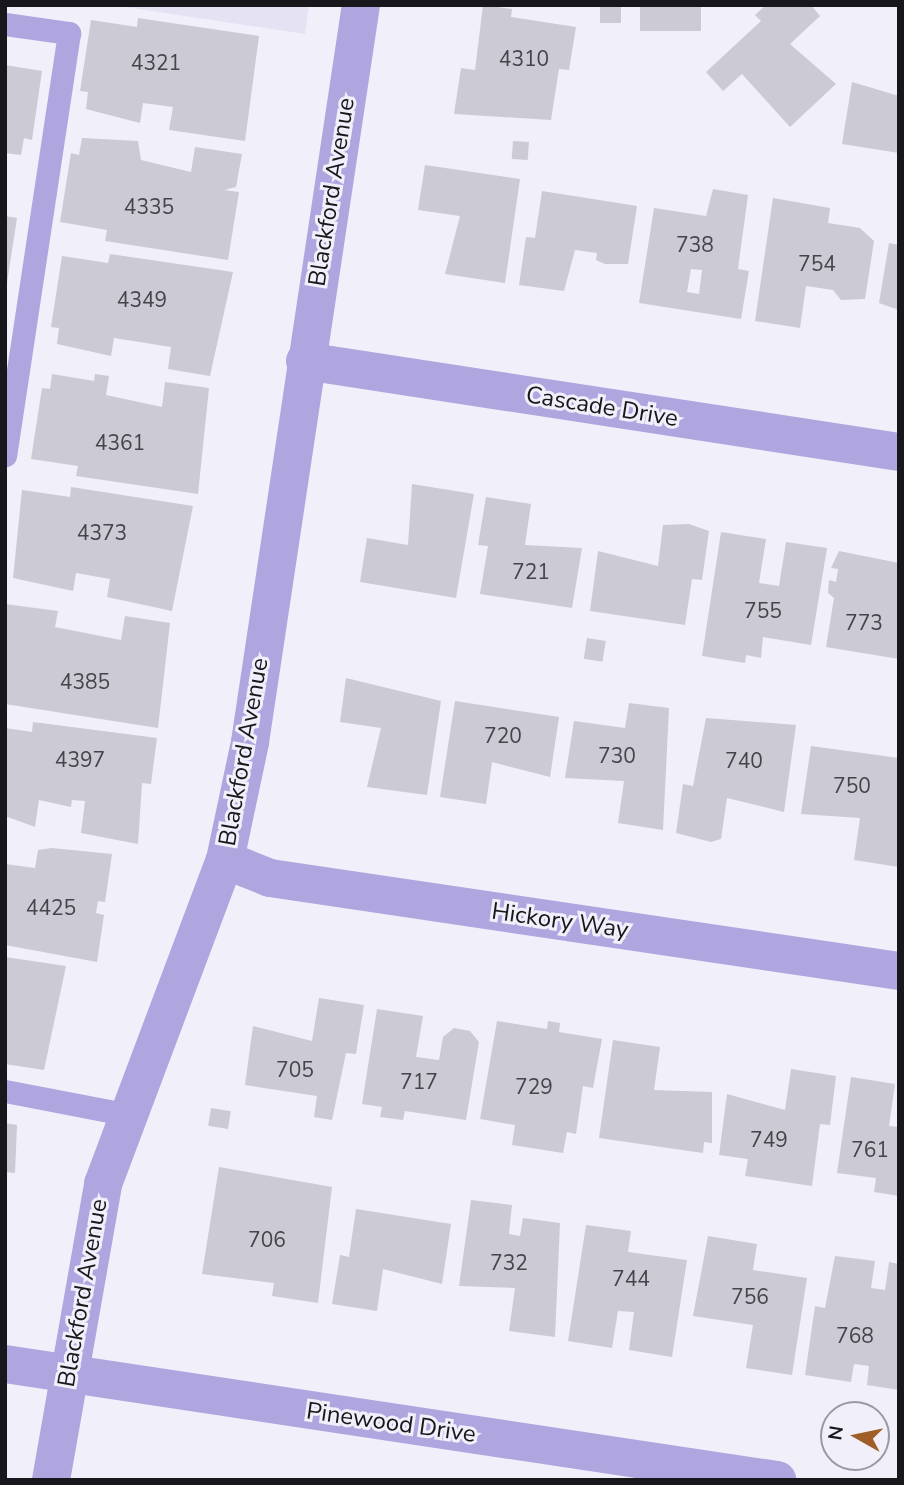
<!DOCTYPE html>
<style>
body{margin:0}
#map{position:relative;width:904px;height:1485px;overflow:hidden;background:#f1effa;font-family:"Nunito Sans",sans-serif}
div>[style]{position:absolute}
[style*='--x']{left:calc(var(--x)*1px);top:calc(var(--y)*1px);width:calc(var(--w)*1px);rotate:calc(var(--a)*1deg)}
.built>*{inset:0;background:#e5e2f4}
.building>*{inset:0;background:#cccad4;transform-origin:0 0}
.lane>*{height:23px;margin:-11.5px;padding:0 11.5px;transform-origin:11.5px;border-radius:11.5px;background:#afa6df}
.street>*{height:38px;margin:-19px;padding:0 19px;transform-origin:19px;border-radius:19px;background:#afa6df}
span{translate:-50% -50%;white-space:nowrap;text-align:center;line-height:1.15;-webkit-text-stroke:6px #f1effa;paint-order:stroke}
.number-label{font-size:21px;color:#454449}
.number-label span{-webkit-text-stroke-width:0}
.street-label{font-size:24px;color:#18171b}
.frame{position:absolute;inset:0;border:7px solid #18171b;pointer-events:none}
.north{position:absolute;left:820px;top:1401px;width:70px;height:70px;box-sizing:border-box;background:#f1effa;border:2px solid #9a99a1;border-radius:50%;rotate:279deg;font-size:19px;font-weight:700;line-height:28px;text-align:center;color:#18171b}
.north::after{content:'';display:block;margin:auto;width:24px;height:32px;background:#a05f29;clip-path:polygon(50% 0,100% 100%,50% 72%,0 100%)}
</style>
<div id="map">
<div class="built">
<div style="clip-path:polygon(112px 5px,309px 5px,305px 34px)"></div>
</div>
<div class="building">
<div style="clip-path:polygon(483px 5px,512px 9px,511px 17px,576px 27px,569px 70px,559px 69px,551px 120px,454px 114px,461px 68px,475px 70px)"></div>
<div style="left:600px;top:5px;width:21px;height:18px"></div>
<div style="left:640px;top:5px;width:61px;height:26px"></div>
<div style="clip-path:polygon(766px 5px,811px 5px,820px 16px,790px 44px,836px 84px,790px 127px,742px 74px,723px 91px,706px 72px,761px 21px,755px 15px)"></div>
<div style="clip-path:polygon(138px 18px,259px 36px,245px 141px,169px 130px,173px 107px,143px 103px,140px 123px,86px 109px,88px 92px,80px 91px,91px 20px,137px 27px)"></div>
<div style="clip-path:polygon(5px 65px,42px 71px,32px 140px,24px 138px,21px 155px,5px 153px)"></div>
<div style="clip-path:polygon(852px 82px,899px 96px,899px 153px,842px 144px)"></div>
<div style="clip-path:polygon(82px 138px,138px 141px,141px 160px,191px 172px,195px 147px,242px 154px,236px 187px,224px 190px,239px 192px,228px 260px,105px 241px,107px 230px,60px 222px,71px 153px,79px 155px)"></div>
<div style="left:513px;top:141px;width:16px;height:18px;rotate:4deg"></div>
<div style="clip-path:polygon(425px 165px,520px 179px,505px 283px,445px 274px,460px 216px,418px 210px)"></div>
<div style="clip-path:polygon(evenodd,713px 189px,748px 195px,738px 269px,749px 271px,741px 319px,639px 303px,654px 208px,706px 216px,713px 189px,691px 269px,702px 270px,699px 294px,687px 292px,691px 269px)"></div>
<div style="clip-path:polygon(542px 191px,637px 206px,628px 264px,605px 264px,596px 260px,597px 253px,575px 250px,564px 291px,519px 285px,526px 237px,535px 238px)"></div>
<div style="clip-path:polygon(773px 198px,830px 208px,828px 223px,860px 228px,874px 241px,865px 299px,841px 300px,833px 290px,806px 286px,800px 328px,755px 321px)"></div>
<div style="clip-path:polygon(5px 216px,17px 218px,7px 283px,5px 282px)"></div>
<div style="clip-path:polygon(889px 243px,899px 245px,899px 310px,879px 303px)"></div>
<div style="clip-path:polygon(110px 254px,233px 272px,210px 376px,168px 369px,171px 347px,114px 338px,111px 356px,57px 344px,59px 328px,51px 327px,62px 256px,108px 263px)"></div>
<div style="clip-path:polygon(52px 374px,94px 381px,95px 374px,109px 376px,106px 395px,162px 407px,165px 382px,209px 388px,198px 494px,76px 476px,78px 466px,31px 459px,42px 388px,50px 389px)"></div>
<div style="clip-path:polygon(412px 484px,474px 494px,456px 598px,360px 582px,367px 538px,408px 545px)"></div>
<div style="clip-path:polygon(71px 487px,193px 506px,172px 611px,107px 597px,110px 579px,76px 573px,73px 591px,13px 578px,22px 490px,70px 497px)"></div>
<div style="clip-path:polygon(486px 497px,531px 504px,525px 545px,582px 548px,572px 608px,480px 594px,488px 546px,478px 545px)"></div>
<div style="clip-path:polygon(689px 524px,709px 531px,702px 580px,692px 579px,685px 625px,590px 611px,598px 551px,658px 566px,663px 525px)"></div>
<div style="clip-path:polygon(721px 532px,766px 539px,759px 583px,779px 586px,786px 542px,827px 548px,811px 645px,763px 637px,761px 658px,746px 655px,745px 663px,702px 656px)"></div>
<div style="clip-path:polygon(839px 551px,899px 563px,899px 659px,826px 647px,834px 598px,828px 593px,829px 580px,836px 582px,838px 569px,831px 568px)"></div>
<div style="clip-path:polygon(5px 604px,58px 611px,55px 627px,121px 640px,125px 616px,170px 623px,158px 728px,5px 704px)"></div>
<div style="left:587px;top:638px;width:19px;height:21px;rotate:9deg"></div>
<div style="clip-path:polygon(346px 678px,441px 701px,427px 795px,367px 787px,381px 728px,340px 722px)"></div>
<div style="clip-path:polygon(455px 701px,559px 717px,550px 777px,492px 762px,486px 804px,440px 797px)"></div>
<div style="clip-path:polygon(629px 703px,669px 708px,663px 830px,618px 823px,624px 781px,565px 778px,574px 721px,625px 728px)"></div>
<div style="clip-path:polygon(706px 718px,796px 725px,784px 812px,727px 798px,721px 839px,711px 842px,676px 833px,683px 784px,693px 786px)"></div>
<div style="clip-path:polygon(33px 722px,157px 738px,151px 784px,142px 783px,138px 844px,81px 833px,85px 801px,72px 800px,71px 807px,39px 800px,35px 827px,5px 816px,5px 728px,32px 732px)"></div>
<div style="clip-path:polygon(811px 746px,899px 758px,899px 867px,854px 860px,860px 818px,801px 814px)"></div>
<div style="clip-path:polygon(52px 848px,112px 854px,105px 902px,98px 901px,96px 913px,104px 915px,97px 962px,5px 945px,5px 864px,35px 868px,38px 850px)"></div>
<div style="clip-path:polygon(5px 957px,66px 966px,44px 1070px,5px 1064px)"></div>
<div style="clip-path:polygon(319px 998px,364px 1005px,356px 1054px,346px 1053px,332px 1120px,314px 1117px,317px 1096px,245px 1085px,253px 1026px,312px 1041px)"></div>
<div style="clip-path:polygon(377px 1009px,423px 1016px,416px 1057px,439px 1060px,443px 1037px,454px 1028px,470px 1031px,479px 1042px,466px 1120px,405px 1111px,403px 1120px,380px 1117px,382px 1107px,362px 1104px)"></div>
<div style="clip-path:polygon(497px 1021px,547px 1029px,548px 1021px,560px 1023px,559px 1032px,602px 1039px,593px 1088px,583px 1086px,576px 1134px,567px 1132px,563px 1153px,512px 1145px,515px 1125px,480px 1119px)"></div>
<div style="clip-path:polygon(613px 1040px,660px 1047px,654px 1090px,712px 1092px,712px 1143px,704px 1142px,703px 1153px,599px 1138px)"></div>
<div style="clip-path:polygon(791px 1069px,836px 1076px,830px 1125px,820px 1124px,812px 1186px,745px 1176px,748px 1159px,719px 1155px,727px 1094px,785px 1110px)"></div>
<div style="clip-path:polygon(851px 1077px,895px 1084px,889px 1126px,899px 1127px,899px 1196px,874px 1192px,876px 1178px,837px 1173px)"></div>
<div style="left:211px;top:1108px;width:20px;height:18px;rotate:9deg"></div>
<div style="clip-path:polygon(5px 1123px,17px 1125px,15px 1173px,5px 1172px)"></div>
<div style="clip-path:polygon(219px 1167px,332px 1187px,318px 1303px,272px 1296px,274px 1283px,202px 1274px)"></div>
<div style="clip-path:polygon(471px 1200px,512px 1205px,509px 1234px,520px 1236px,523px 1218px,560px 1223px,555px 1337px,509px 1331px,515px 1288px,459px 1286px)"></div>
<div style="clip-path:polygon(356px 1209px,451px 1224px,442px 1284px,383px 1269px,377px 1311px,332px 1304px,340px 1255px,349px 1257px)"></div>
<div style="clip-path:polygon(586px 1225px,631px 1231px,628px 1252px,687px 1260px,672px 1357px,629px 1350px,634px 1312px,618px 1311px,612px 1348px,568px 1341px)"></div>
<div style="clip-path:polygon(708px 1236px,757px 1244px,753px 1270px,807px 1278px,792px 1375px,746px 1368px,753px 1325px,693px 1316px)"></div>
<div style="clip-path:polygon(835px 1256px,875px 1261px,871px 1288px,885px 1290px,889px 1262px,899px 1264px,899px 1390px,867px 1385px,869px 1366px,854px 1364px,851px 1382px,805px 1375px,815px 1306px,825px 1308px)"></div>
</div>
<div class="lane">
<div style="--x:5;--y:24;--w:65;--a:8"></div>
<div style="--x:69;--y:33;--w:427;--a:98.6"></div>
<div style="--x:5;--y:1091;--w:121;--a:10.9"></div>
</div>
<div class="street">
<div style="--x:305;--y:361;--w:601;--a:8.71"></div>
<div style="--x:225;--y:860;--w:48;--a:21.8"></div>
<div style="--x:270;--y:878;--w:636;--a:8.41"></div>
<div style="--x:5;--y:1364;--w:781;--a:8.55"></div>
<div style="--x:51;--y:1480;--w:301;--a:-80"></div>
<div style="--x:103;--y:1184;--w:346;--a:-69.4"></div>
<div style="--x:225;--y:860;--w:121;--a:-78"></div>
<div style="--x:250;--y:742;--w:745;--a:-81.44"></div>
</div>
<div class="number-label">
<span style="left:524px;top:59px">4310</span>
<span style="left:156px;top:63px">4321</span>
<span style="left:149px;top:207px">4335</span>
<span style="left:695px;top:245px">738</span>
<span style="left:817px;top:264px">754</span>
<span style="left:142px;top:300px">4349</span>
<span style="left:120px;top:443px">4361</span>
<span style="left:102px;top:533px">4373</span>
<span style="left:531px;top:572px">721</span>
<span style="left:763px;top:611px">755</span>
<span style="left:864px;top:623px">773</span>
<span style="left:85px;top:682px">4385</span>
<span style="left:503px;top:736px">720</span>
<span style="left:617px;top:756px">730</span>
<span style="left:80px;top:760px">4397</span>
<span style="left:744px;top:761px">740</span>
<span style="left:852px;top:786px">750</span>
<span style="left:51px;top:908px">4425</span>
<span style="left:295px;top:1070px">705</span>
<span style="left:419px;top:1082px">717</span>
<span style="left:534px;top:1087px">729</span>
<span style="left:769px;top:1140px">749</span>
<span style="left:870px;top:1150px">761</span>
<span style="left:267px;top:1240px">706</span>
<span style="left:509px;top:1263px">732</span>
<span style="left:631px;top:1279px">744</span>
<span style="left:750px;top:1297px">756</span>
<span style="left:855px;top:1336px">768</span>
</div>
<div class="street-label">
<span style="left:332px;top:192px;rotate:-81deg">Blackford Avenue</span>
<span style="left:602px;top:407px;rotate:9deg">Cascade Drive</span>
<span style="left:244px;top:752px;rotate:-80deg">Blackford Avenue</span>
<span style="left:560px;top:921px;rotate:8deg">Hickory Way</span>
<span style="left:83px;top:1293px;rotate:-80deg">Blackford Avenue</span>
<span style="left:391px;top:1423px;rotate:8deg">Pinewood Drive</span>
</div>
<div class="frame"></div>
<div class="north">N</div>
</div>
